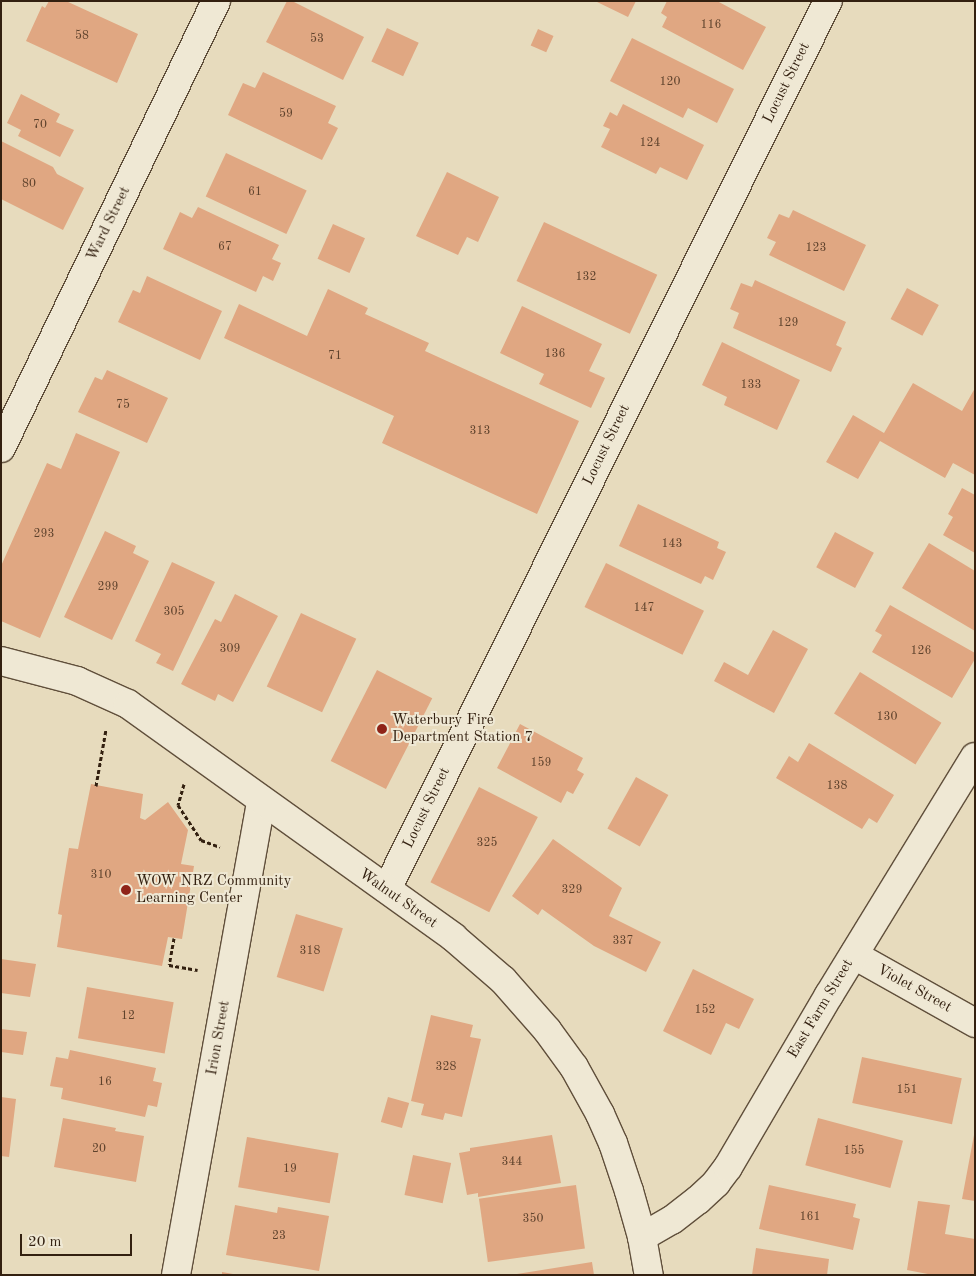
<!DOCTYPE html>
<style>
body{margin:0}
#map{position:relative;width:976px;height:1276px;overflow:hidden;background:#e7dbbd;font-family:"Old Standard TT",serif}
div>[style]{position:absolute}
[style*='--x']{left:calc(var(--x)*1px);top:calc(var(--y)*1px);width:calc(var(--w)*1px);rotate:calc(var(--a)*1deg)}
.building>*{inset:0;background:#e0a782;transform-origin:0 0}
.path>*{height:3px;margin-top:-1.5px;transform-origin:0;background:repeating-linear-gradient(90deg,#332010 0 4px,transparent 0 6.5px)}
.roads{filter:drop-shadow(1px 0 #604f3b) drop-shadow(-1px 0 #604f3b) drop-shadow(0 1px #604f3b) drop-shadow(0 -1px #604f3b)}
.minor>*{height:28px;margin:-14px;padding:0 14px;transform-origin:14px;border-radius:14px;background:#efe8d4}
.secondary>*{height:28px;margin:-14px;padding:0 14px;transform-origin:14px;border-radius:14px;background:#efe8d4}
.dots>*{width:14px;height:14px;translate:-50% -50%;box-sizing:border-box;border:2px solid #efe8d4;border-radius:50%}
span{translate:-50% -50%;white-space:nowrap;text-align:center;line-height:1.15;-webkit-text-stroke:4px #efe8d4;paint-order:stroke}
.number-label{font-size:12px;color:#5e422c}
.number-label span{-webkit-text-stroke-width:0}
.street-label{font-size:15px;color:#332010}
.poi-label{font-size:15px;color:#332010}
.left{translate:0 -50%;text-align:left}
.frame{position:absolute;inset:0;border:2px solid #332010;pointer-events:none}
.scale{position:absolute;left:20px;top:1234px;width:112px;height:22px;box-sizing:border-box;border:2px solid #332010;border-top:0;padding-left:6px;font-size:15px;line-height:18px;white-space:nowrap;color:#332010;-webkit-text-stroke:4px #efe8d4;paint-order:stroke}
</style>
<div id="map">
<div class="building">
<div style="clip-path:polygon(49px 1px,66px 1px,138px 34px,117px 83px,26px 41px,42px 6px,45px 8px)"></div>
<div style="clip-path:polygon(287px 1px,292px 1px,364px 37px,343px 80px,266px 42px)"></div>
<div style="clip-path:polygon(595px 1px,636px 1px,628px 17px)"></div>
<div style="clip-path:polygon(667px 1px,717px 1px,766px 27px,743px 70px,662px 27px,667px 17px,661px 13px)"></div>
<div style="left:387px;top:28px;width:35px;height:37px;rotate:25deg"></div>
<div style="left:538px;top:29px;width:17px;height:18px;rotate:24deg"></div>
<div style="clip-path:polygon(632px 38px,734px 89px,717px 123px,688px 108px,683px 118px,610px 81px)"></div>
<div style="clip-path:polygon(263px 72px,336px 106px,328px 123px,338px 128px,322px 160px,228px 115px,243px 83px,255px 88px)"></div>
<div style="clip-path:polygon(21px 94px,60px 114px,56px 122px,74px 130px,60px 157px,18px 136px,21px 130px,7px 123px)"></div>
<div style="clip-path:polygon(623px 104px,704px 145px,687px 180px,660px 167px,656px 174px,601px 147px,610px 129px,603px 126px,610px 112px,617px 116px)"></div>
<div style="clip-path:polygon(1px 141px,53px 167px,57px 174px,84px 188px,63px 230px,1px 199px)"></div>
<div style="left:226px;top:153px;width:89px;height:48px;rotate:25deg"></div>
<div style="clip-path:polygon(447px 172px,499px 197px,478px 242px,467px 237px,458px 255px,416px 236px)"></div>
<div style="clip-path:polygon(198px 207px,279px 245px,272px 259px,281px 263px,273px 281px,263px 276px,256px 292px,163px 249px,180px 212px,192px 218px)"></div>
<div style="clip-path:polygon(793px 210px,866px 245px,844px 291px,769px 255px,776px 242px,767px 238px,779px 214px,789px 218px)"></div>
<div style="left:544px;top:222px;width:125px;height:65px;rotate:25deg"></div>
<div style="left:333px;top:224px;width:35px;height:38px;rotate:24deg"></div>
<div style="clip-path:polygon(147px 276px,222px 311px,200px 360px,118px 322px,133px 290px,140px 293px)"></div>
<div style="clip-path:polygon(755px 280px,846px 322px,836px 345px,842px 348px,831px 372px,733px 328px,739px 313px,730px 309px,741px 283px,752px 287px)"></div>
<div style="left:907px;top:288px;width:36px;height:35px;rotate:28deg"></div>
<div style="clip-path:polygon(328px 289px,368px 308px,365px 314px,429px 343px,425px 351px,579px 421px,537px 514px,382px 443px,394px 416px,224px 338px,239px 304px,307px 336px)"></div>
<div style="clip-path:polygon(522px 306px,602px 344px,589px 371px,605px 378px,591px 408px,539px 384px,544px 374px,500px 353px)"></div>
<div style="clip-path:polygon(722px 342px,800px 380px,777px 430px,724px 405px,727px 397px,702px 385px)"></div>
<div style="clip-path:polygon(107px 370px,168px 398px,147px 443px,78px 412px,95px 377px,102px 380px)"></div>
<div style="clip-path:polygon(913px 383px,962px 411px,975px 388px,975px 475px,953px 463px,945px 478px,880px 441px,858px 479px,826px 462px,853px 415px,884px 433px)"></div>
<div style="clip-path:polygon(76px 433px,120px 452px,40px 638px,1px 621px,1px 566px,47px 463px,61px 469px)"></div>
<div style="clip-path:polygon(962px 488px,975px 495px,975px 553px,943px 535px,953px 517px,948px 514px)"></div>
<div style="clip-path:polygon(638px 504px,719px 542px,717px 548px,726px 552px,713px 580px,705px 576px,701px 584px,619px 546px)"></div>
<div style="clip-path:polygon(105px 531px,136px 546px,133px 553px,149px 561px,112px 640px,64px 617px)"></div>
<div style="left:835px;top:532px;width:44px;height:40px;rotate:28deg"></div>
<div style="clip-path:polygon(929px 543px,975px 571px,975px 631px,902px 588px)"></div>
<div style="clip-path:polygon(172px 562px,215px 582px,173px 671px,156px 663px,161px 654px,135px 641px)"></div>
<div style="left:606px;top:563px;width:109px;height:49px;rotate:26deg"></div>
<div style="clip-path:polygon(235px 594px,278px 616px,233px 702px,218px 694px,215px 701px,181px 684px,215px 619px,221px 622px)"></div>
<div style="clip-path:polygon(890px 605px,975px 653px,975px 659px,952px 698px,872px 652px,882px 635px,875px 631px)"></div>
<div style="left:301px;top:613px;width:61px;height:81px;rotate:25deg"></div>
<div style="clip-path:polygon(773px 630px,808px 649px,774px 713px,714px 681px,724px 662px,748px 675px)"></div>
<div style="left:377px;top:670px;width:62px;height:102px;rotate:27deg"></div>
<div style="left:860px;top:672px;width:96px;height:49px;rotate:32deg"></div>
<div style="clip-path:polygon(520px 724px,583px 758px,577px 770px,584px 774px,573px 794px,567px 791px,561px 803px,497px 768px)"></div>
<div style="clip-path:polygon(809px 743px,894px 795px,877px 823px,869px 818px,862px 829px,776px 778px,789px 756px,798px 762px)"></div>
<div style="left:636px;top:777px;width:37px;height:59px;rotate:29deg"></div>
<div style="clip-path:polygon(91px 784px,143px 794px,140px 818px,145px 820px,168px 802px,188px 830px,181px 864px,194px 866px,182px 939px,168px 937px,162px 966px,57px 947px,62px 915px,58px 914px,69px 848px,78px 849px)"></div>
<div style="left:479px;top:787px;width:66px;height:107px;rotate:27deg"></div>
<div style="clip-path:polygon(553px 839px,622px 888px,609px 916px,661px 942px,646px 972px,594px 946px,542px 909px,538px 915px,512px 896px)"></div>
<div style="left:296px;top:914px;width:49px;height:66px;rotate:17deg"></div>
<div style="clip-path:polygon(1px 959px,36px 964px,30px 997px,1px 993px)"></div>
<div style="clip-path:polygon(693px 969px,754px 999px,739px 1029px,726px 1023px,711px 1055px,663px 1031px)"></div>
<div style="left:87px;top:987px;width:88px;height:52px;rotate:10deg"></div>
<div style="clip-path:polygon(431px 1015px,473px 1025px,470px 1037px,481px 1039px,462px 1117px,445px 1113px,443px 1120px,421px 1115px,424px 1104px,411px 1101px)"></div>
<div style="clip-path:polygon(1px 1029px,27px 1032px,23px 1055px,1px 1052px)"></div>
<div style="clip-path:polygon(70px 1050px,156px 1068px,153px 1081px,162px 1083px,157px 1107px,148px 1105px,145px 1117px,61px 1099px,63px 1088px,50px 1086px,56px 1057px,68px 1059px)"></div>
<div style="left:862px;top:1057px;width:102px;height:47px;rotate:12deg"></div>
<div style="clip-path:polygon(1px 1097px,16px 1099px,9px 1157px,1px 1156px)"></div>
<div style="left:388px;top:1097px;width:22px;height:26px;rotate:16deg"></div>
<div style="clip-path:polygon(63px 1118px,116px 1128px,115px 1131px,144px 1136px,136px 1182px,54px 1167px)"></div>
<div style="left:818px;top:1118px;width:88px;height:49px;rotate:15deg"></div>
<div style="clip-path:polygon(552px 1135px,561px 1183px,478px 1197px,478px 1193px,467px 1195px,459px 1153px,470px 1151px,470px 1148px)"></div>
<div style="clip-path:polygon(974px 1135px,975px 1135px,975px 1201px,962px 1199px)"></div>
<div style="left:247px;top:1137px;width:93px;height:51px;rotate:10deg"></div>
<div style="left:413px;top:1155px;width:39px;height:41px;rotate:12deg"></div>
<div style="left:576px;top:1185px;width:64px;height:98px;rotate:82deg"></div>
<div style="clip-path:polygon(769px 1185px,856px 1204px,853px 1217px,860px 1219px,853px 1250px,759px 1229px)"></div>
<div style="clip-path:polygon(918px 1201px,950px 1205px,945px 1234px,975px 1239px,975px 1275px,933px 1275px,907px 1270px)"></div>
<div style="clip-path:polygon(235px 1205px,277px 1213px,278px 1207px,329px 1216px,319px 1271px,226px 1255px)"></div>
<div style="clip-path:polygon(756px 1248px,829px 1259px,827px 1275px,752px 1275px)"></div>
<div style="clip-path:polygon(592px 1262px,594px 1275px,518px 1275px,517px 1274px)"></div>
<div style="clip-path:polygon(222px 1272px,233px 1274px,233px 1275px,222px 1275px)"></div>
</div>
<div class="path">
<div style="--x:184;--y:784;--w:22;--a:106"></div>
<div style="--x:178;--y:805;--w:42;--a:56.7"></div>
<div style="--x:201;--y:840;--w:20;--a:20"></div>
<div style="--x:96;--y:786;--w:58;--a:-80"></div>
<div style="--x:174;--y:938;--w:27;--a:100"></div>
<div style="--x:169;--y:965;--w:29;--a:10"></div>
</div>
<div class="roads">
<div class="minor">
<div style="--x:1;--y:448;--w:496;--a:-64.3"></div>
<div style="--x:387;--y:889;--w:991;--a:-63.59"></div>
<div style="--x:854;--y:955;--w:139;--a:29.3"></div>
<div style="--x:176;--y:1275;--w:482;--a:-79.8"></div>
</div>
<div class="secondary">
<div style="--x:1;--y:661;--w:79;--a:14.7"></div>
<div style="--x:77;--y:681;--w:56;--a:24.3"></div>
<div style="--x:128;--y:704;--w:400;--a:35.6"></div>
<div style="--x:453;--y:937;--w:66;--a:40.7"></div>
<div style="--x:503;--y:980;--w:67;--a:48.7"></div>
<div style="--x:547;--y:1030;--w:46;--a:53.9"></div>
<div style="--x:574;--y:1067;--w:54;--a:61"></div>
<div style="--x:600;--y:1114;--w:32;--a:66"></div>
<div style="--x:613;--y:1143;--w:51;--a:71.6"></div>
<div style="--x:629;--y:1191;--w:48;--a:74.2"></div>
<div style="--x:642;--y:1237;--w:39;--a:80"></div>
<div style="--x:642;--y:1237;--w:34;--a:-30"></div>
<div style="--x:672;--y:1220;--w:33;--a:-38"></div>
<div style="--x:698;--y:1200;--w:25;--a:-43"></div>
<div style="--x:716;--y:1183;--w:20;--a:-53"></div>
<div style="--x:728;--y:1167;--w:199;--a:-59.6"></div>
<div style="--x:829;--y:995;--w:279;--a:-58.5"></div>
</div>
</div>
<div class="dots">
<div style="left:382px;top:729px;background:#8f2418"></div>
<div style="left:126px;top:890px;background:#8f2418"></div>
</div>
<div class="number-label">
<span style="left:711px;top:26px">116</span>
<span style="left:82px;top:37px">58</span>
<span style="left:317px;top:40px">53</span>
<span style="left:670px;top:83px">120</span>
<span style="left:286px;top:115px">59</span>
<span style="left:40px;top:126px">70</span>
<span style="left:650px;top:144px">124</span>
<span style="left:29px;top:185px">80</span>
<span style="left:255px;top:193px">61</span>
<span style="left:225px;top:248px">67</span>
<span style="left:816px;top:249px">123</span>
<span style="left:586px;top:278px">132</span>
<span style="left:788px;top:324px">129</span>
<span style="left:555px;top:355px">136</span>
<span style="left:335px;top:357px">71</span>
<span style="left:751px;top:386px">133</span>
<span style="left:123px;top:406px">75</span>
<span style="left:480px;top:432px">313</span>
<span style="left:44px;top:535px">293</span>
<span style="left:672px;top:545px">143</span>
<span style="left:108px;top:588px">299</span>
<span style="left:644px;top:609px">147</span>
<span style="left:174px;top:613px">305</span>
<span style="left:230px;top:650px">309</span>
<span style="left:921px;top:652px">126</span>
<span style="left:887px;top:718px">130</span>
<span style="left:541px;top:764px">159</span>
<span style="left:837px;top:787px">138</span>
<span style="left:487px;top:844px">325</span>
<span style="left:101px;top:876px">310</span>
<span style="left:572px;top:891px">329</span>
<span style="left:623px;top:942px">337</span>
<span style="left:310px;top:952px">318</span>
<span style="left:705px;top:1011px">152</span>
<span style="left:128px;top:1017px">12</span>
<span style="left:446px;top:1068px">328</span>
<span style="left:105px;top:1083px">16</span>
<span style="left:907px;top:1091px">151</span>
<span style="left:99px;top:1150px">20</span>
<span style="left:854px;top:1152px">155</span>
<span style="left:512px;top:1163px">344</span>
<span style="left:290px;top:1170px">19</span>
<span style="left:810px;top:1218px">161</span>
<span style="left:533px;top:1220px">350</span>
<span style="left:279px;top:1237px">23</span>
</div>
<div class="street-label">
<span style="left:787px;top:83px;rotate:-64deg">Locust Street</span>
<span style="left:109px;top:224px;rotate:-64deg">Ward Street</span>
<span style="left:607px;top:445px;rotate:-64deg">Locust Street</span>
<span style="left:427px;top:808px;rotate:-64deg">Locust Street</span>
<span style="left:398px;top:899px;rotate:35deg">Walnut Street</span>
<span style="left:914px;top:989px;rotate:29deg">Violet Street</span>
<span style="left:821px;top:1009px;rotate:-59deg">East Farm Street</span>
<span style="left:219px;top:1038px;rotate:-80deg">Irion Street</span>
</div>
<div class="poi-label">
<span class="left" style="left:392px;top:729px">Waterbury Fire<br>Department Station 7</span>
<span class="left" style="left:136px;top:890px">WOW NRZ Community<br>Learning Center</span>
</div>
<div class="frame"></div>
<div class="scale">20 m</div>
</div>
